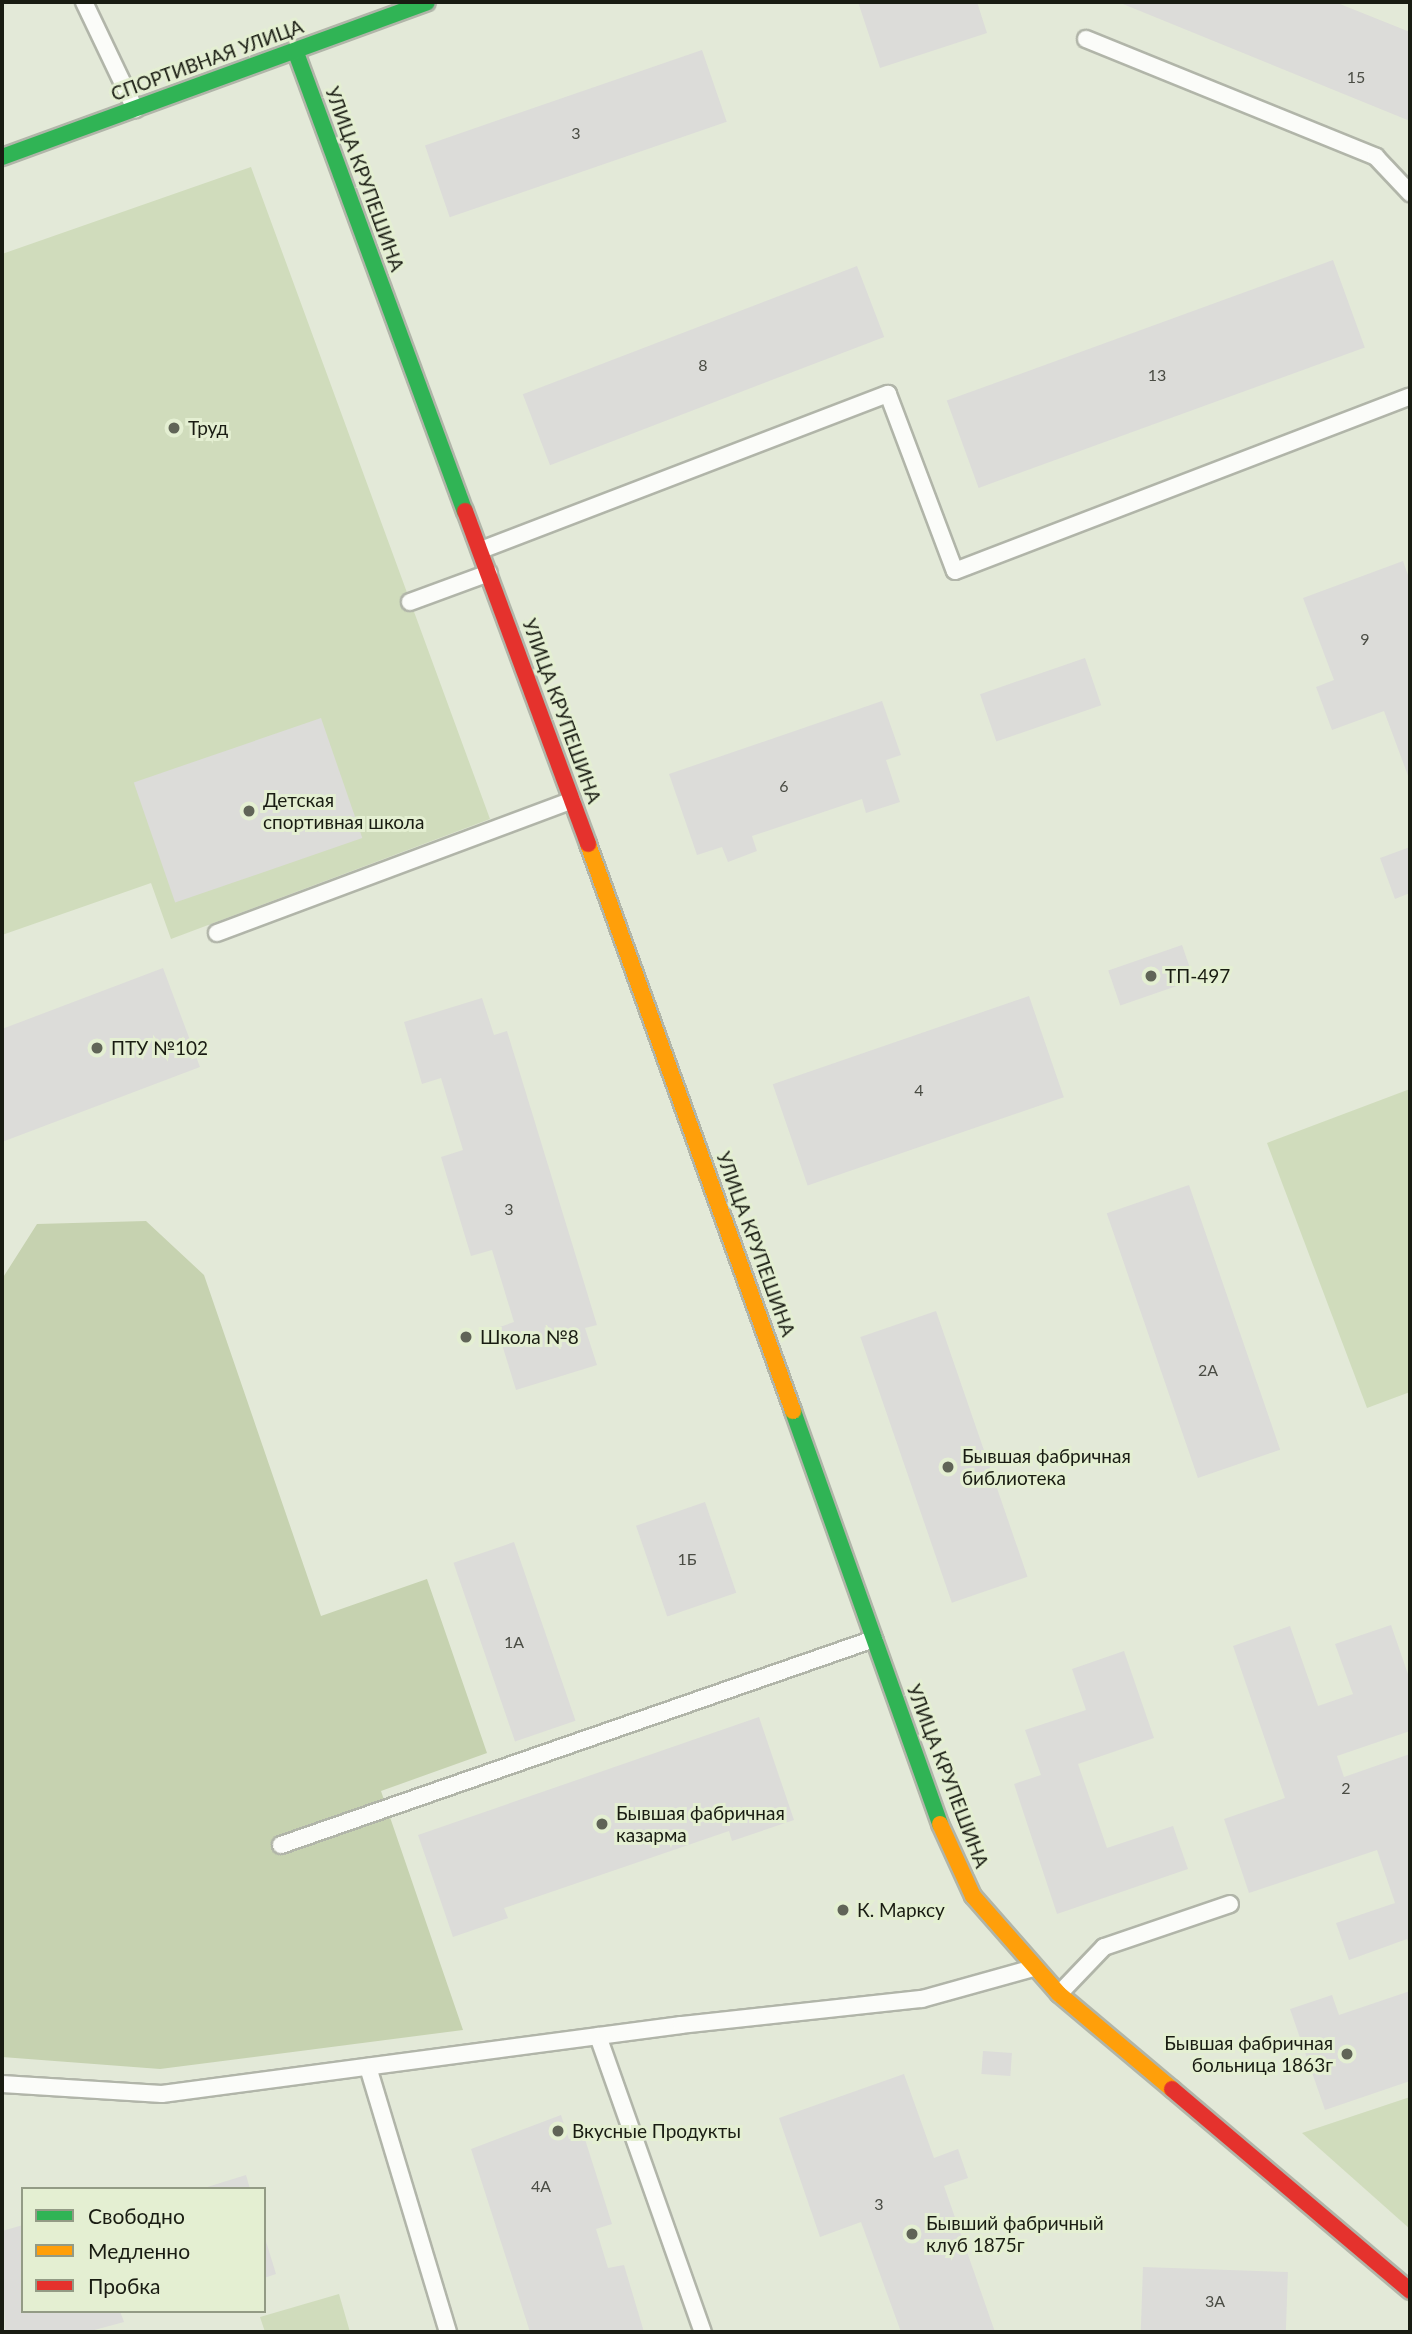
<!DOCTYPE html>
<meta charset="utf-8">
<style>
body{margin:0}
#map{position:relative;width:1412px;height:2334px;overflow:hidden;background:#e3e9d8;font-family:Lato,sans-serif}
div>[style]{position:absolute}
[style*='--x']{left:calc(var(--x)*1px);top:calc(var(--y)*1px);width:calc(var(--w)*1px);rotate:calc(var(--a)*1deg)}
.green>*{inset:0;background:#d0dcbc}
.forest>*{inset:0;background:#c6d2b0}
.building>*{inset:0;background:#dcdcd9;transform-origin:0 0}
.roads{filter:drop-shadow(2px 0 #b1b5a9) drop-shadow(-2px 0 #b1b5a9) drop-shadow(0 2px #b1b5a9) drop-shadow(0 -2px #b1b5a9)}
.lane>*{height:16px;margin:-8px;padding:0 8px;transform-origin:8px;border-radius:8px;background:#fbfcf9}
.fast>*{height:16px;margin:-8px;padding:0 8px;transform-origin:8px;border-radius:8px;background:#30b455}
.slow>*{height:16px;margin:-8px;padding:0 8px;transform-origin:8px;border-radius:8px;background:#ff9f0a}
.jam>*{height:16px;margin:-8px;padding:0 8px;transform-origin:8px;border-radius:8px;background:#e5322d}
.dots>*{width:19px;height:19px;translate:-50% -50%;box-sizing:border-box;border:4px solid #e4efd2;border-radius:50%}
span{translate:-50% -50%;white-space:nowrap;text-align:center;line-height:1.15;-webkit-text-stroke:6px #e4efd2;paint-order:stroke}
.number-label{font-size:16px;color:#4a4c44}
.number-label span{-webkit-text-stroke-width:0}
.street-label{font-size:19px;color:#191c12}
.poi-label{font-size:19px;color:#191c12}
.left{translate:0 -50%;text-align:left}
.right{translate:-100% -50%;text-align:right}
.frame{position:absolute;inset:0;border:4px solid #191c12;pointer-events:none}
.legend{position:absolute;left:21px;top:2187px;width:245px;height:126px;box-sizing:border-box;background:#e4efd2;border:2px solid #939b85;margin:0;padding:9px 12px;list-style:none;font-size:21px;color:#191c12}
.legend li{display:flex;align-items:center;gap:14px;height:35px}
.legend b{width:35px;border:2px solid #939b85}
</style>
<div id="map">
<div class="green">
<div style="clip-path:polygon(251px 167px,490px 819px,171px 939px,151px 883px,2px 935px,2px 254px)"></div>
<div style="clip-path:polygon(1410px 1089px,1410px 1392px,1367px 1408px,1267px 1143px)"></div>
<div style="clip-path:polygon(1410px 2097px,1410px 2229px,1302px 2133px)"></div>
<div style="clip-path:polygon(339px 2294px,350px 2332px,265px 2332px,260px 2317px)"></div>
</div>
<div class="forest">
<div style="clip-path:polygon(146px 1221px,204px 1275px,321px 1616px,427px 1579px,487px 1753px,381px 1791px,463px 2030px,160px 2069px,2px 2057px,2px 1279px,37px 1224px)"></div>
</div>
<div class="building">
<div style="clip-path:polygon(858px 2px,977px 2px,987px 33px,880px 68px)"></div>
<div style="clip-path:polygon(1118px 2px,1335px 2px,1410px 32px,1410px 121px)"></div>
<div style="left:702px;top:50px;width:76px;height:293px;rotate:71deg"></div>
<div style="left:1333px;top:260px;width:93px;height:411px;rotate:70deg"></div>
<div style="left:857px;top:266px;width:76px;height:358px;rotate:69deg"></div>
<div style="clip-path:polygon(1403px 561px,1410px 581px,1410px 781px,1384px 711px,1332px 730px,1316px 687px,1334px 680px,1303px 598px)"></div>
<div style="left:1085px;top:658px;width:50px;height:111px;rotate:71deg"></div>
<div style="clip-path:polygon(882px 701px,901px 755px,886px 760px,900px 802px,866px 813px,862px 799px,752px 836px,757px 851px,728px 862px,722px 847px,697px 855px,669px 774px)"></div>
<div style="left:321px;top:718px;width:127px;height:198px;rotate:71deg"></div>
<div style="clip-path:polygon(1410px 847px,1410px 893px,1395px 899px,1380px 858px)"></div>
<div style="left:1182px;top:945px;width:37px;height:78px;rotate:71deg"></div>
<div style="clip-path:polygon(163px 968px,200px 1067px,2px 1142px,2px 1029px)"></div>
<div style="left:1029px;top:996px;width:107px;height:271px;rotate:71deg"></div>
<div style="clip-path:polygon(482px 998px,494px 1035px,507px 1031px,597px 1325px,585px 1328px,597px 1365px,516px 1390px,497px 1328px,514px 1322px,492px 1250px,471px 1256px,441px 1157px,463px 1150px,441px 1078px,422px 1084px,404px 1022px)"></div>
<div style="left:1189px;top:1185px;width:280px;height:87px;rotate:71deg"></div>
<div style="left:936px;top:1311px;width:281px;height:80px;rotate:71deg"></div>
<div style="left:705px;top:1502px;width:96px;height:73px;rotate:71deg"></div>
<div style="left:514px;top:1542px;width:189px;height:64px;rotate:71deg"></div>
<div style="clip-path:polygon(1391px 1625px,1410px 1680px,1410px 1731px,1337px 1756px,1344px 1777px,1410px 1754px,1410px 1947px,1407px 1939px,1349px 1960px,1336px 1923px,1395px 1903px,1377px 1850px,1249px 1893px,1224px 1819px,1285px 1798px,1233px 1646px,1290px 1626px,1318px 1706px,1353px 1694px,1335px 1644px)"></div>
<div style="clip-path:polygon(1124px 1651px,1154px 1738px,1078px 1764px,1107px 1848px,1173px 1826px,1188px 1869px,1057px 1914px,1014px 1784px,1041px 1775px,1025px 1730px,1086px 1710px,1072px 1669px)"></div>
<div style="clip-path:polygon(759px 1717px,794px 1820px,732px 1841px,729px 1831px,504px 1908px,508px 1918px,453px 1937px,418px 1835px)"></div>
<div style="clip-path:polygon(1410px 1991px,1410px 2081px,1325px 2110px,1290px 2009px,1332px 1995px,1339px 2015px)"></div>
<div style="left:983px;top:2051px;width:29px;height:23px;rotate:4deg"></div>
<div style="clip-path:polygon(904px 2074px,934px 2158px,958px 2149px,968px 2178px,944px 2186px,995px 2332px,901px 2332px,861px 2222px,820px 2237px,779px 2118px)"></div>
<div style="clip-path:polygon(561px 2115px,569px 2139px,583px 2133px,612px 2224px,596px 2229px,608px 2268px,624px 2265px,644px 2332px,530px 2332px,471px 2149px)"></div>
<div style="clip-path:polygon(246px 2175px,250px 2189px,204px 2189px,204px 2188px)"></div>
<div style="clip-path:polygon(23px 2225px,23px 2311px,120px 2311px,124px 2322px,87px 2332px,5px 2332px,2px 2231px)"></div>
<div style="clip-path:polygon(265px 2238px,276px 2274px,264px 2278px,264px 2239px)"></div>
<div style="left:1143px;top:2267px;width:145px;height:65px;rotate:2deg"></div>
</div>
<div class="roads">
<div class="lane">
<div style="--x:84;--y:2;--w:119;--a:64.5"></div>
<div style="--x:1086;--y:39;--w:313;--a:22.1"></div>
<div style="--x:1376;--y:157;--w:50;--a:46.6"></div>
<div style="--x:481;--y:550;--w:436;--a:-21"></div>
<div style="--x:888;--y:394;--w:189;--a:69.3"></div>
<div style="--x:955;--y:571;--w:487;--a:-21"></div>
<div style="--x:410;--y:602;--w:84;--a:-20.2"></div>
<div style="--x:217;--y:933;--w:379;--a:-20.5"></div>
<div style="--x:281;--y:1845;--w:628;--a:-19.16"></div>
<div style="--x:1059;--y:1994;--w:65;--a:-46.2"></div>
<div style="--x:1104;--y:1947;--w:133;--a:-18.8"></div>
<div style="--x:598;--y:2036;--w:314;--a:70.5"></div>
<div style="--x:368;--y:2067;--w:277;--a:73.2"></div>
<div style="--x:2;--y:2084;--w:160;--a:3.6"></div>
<div style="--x:162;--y:2094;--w:524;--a:-7.57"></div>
<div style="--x:681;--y:2025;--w:242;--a:-6.2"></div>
<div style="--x:922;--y:1999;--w:115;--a:-15.6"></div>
</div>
<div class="fast">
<div style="--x:295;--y:50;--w:491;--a:69.8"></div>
<div style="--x:2;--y:157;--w:452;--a:-20"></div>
<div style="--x:793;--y:1411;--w:438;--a:70.4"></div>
</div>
<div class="slow">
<div style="--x:588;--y:844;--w:603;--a:70.12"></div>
<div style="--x:940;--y:1824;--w:79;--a:65.4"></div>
<div style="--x:973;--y:1896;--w:130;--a:48.7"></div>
<div style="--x:1059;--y:1994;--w:148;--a:40.1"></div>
</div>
<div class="jam">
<div style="--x:465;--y:511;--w:355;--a:69.7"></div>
<div style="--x:1172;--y:2089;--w:312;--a:40.3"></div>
</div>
</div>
<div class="dots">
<div style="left:174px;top:428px;background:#606457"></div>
<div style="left:249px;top:811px;background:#606457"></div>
<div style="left:1151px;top:976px;background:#606457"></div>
<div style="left:97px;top:1048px;background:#606457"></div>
<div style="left:466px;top:1337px;background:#606457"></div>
<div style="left:948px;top:1467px;background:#606457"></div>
<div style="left:602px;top:1824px;background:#606457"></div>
<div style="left:843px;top:1910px;background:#606457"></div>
<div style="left:1347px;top:2054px;background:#606457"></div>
<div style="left:558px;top:2131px;background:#606457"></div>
<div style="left:912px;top:2234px;background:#606457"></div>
</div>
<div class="number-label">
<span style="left:1356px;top:77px">15</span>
<span style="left:576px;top:133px">3</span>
<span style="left:703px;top:365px">8</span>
<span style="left:1157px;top:375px">13</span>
<span style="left:1365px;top:639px">9</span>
<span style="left:784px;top:786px">6</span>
<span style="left:919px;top:1090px">4</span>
<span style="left:509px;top:1209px">3</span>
<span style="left:1208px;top:1370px">2А</span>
<span style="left:687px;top:1559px">1Б</span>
<span style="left:514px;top:1642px">1А</span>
<span style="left:1346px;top:1788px">2</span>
<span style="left:541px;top:2186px">4А</span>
<span style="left:879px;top:2204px">3</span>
<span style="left:1215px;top:2301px">3А</span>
</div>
<div class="street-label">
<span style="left:207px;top:60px;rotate:-20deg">СПОРТИВНАЯ УЛИЦА</span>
<span style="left:365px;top:179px;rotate:70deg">УЛИЦА КРУПЕШИНА</span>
<span style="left:562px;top:711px;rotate:70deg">УЛИЦА КРУПЕШИНА</span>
<span style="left:756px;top:1244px;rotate:70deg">УЛИЦА КРУПЕШИНА</span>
<span style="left:948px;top:1776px;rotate:69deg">УЛИЦА КРУПЕШИНА</span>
</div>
<div class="poi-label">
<span class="left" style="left:188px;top:428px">Труд</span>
<span class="left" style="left:263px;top:811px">Детская<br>спортивная школа</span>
<span class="left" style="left:1165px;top:976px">ТП-497</span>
<span class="left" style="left:111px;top:1048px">ПТУ №102</span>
<span class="left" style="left:480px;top:1337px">Школа №8</span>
<span class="left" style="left:962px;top:1467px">Бывшая фабричная<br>библиотека</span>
<span class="left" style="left:616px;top:1824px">Бывшая фабричная<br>казарма</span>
<span class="left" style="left:857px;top:1910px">К. Марксу</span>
<span class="right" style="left:1333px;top:2054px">Бывшая фабричная<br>больница 1863г</span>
<span class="left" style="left:572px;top:2131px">Вкусные Продукты</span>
<span class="left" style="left:926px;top:2234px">Бывший фабричный<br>клуб 1875г</span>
</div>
<div class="frame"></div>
<ul class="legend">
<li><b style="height:9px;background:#30b455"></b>Свободно</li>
<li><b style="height:9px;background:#ff9f0a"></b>Медленно</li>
<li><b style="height:9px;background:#e5322d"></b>Пробка</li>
</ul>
</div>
